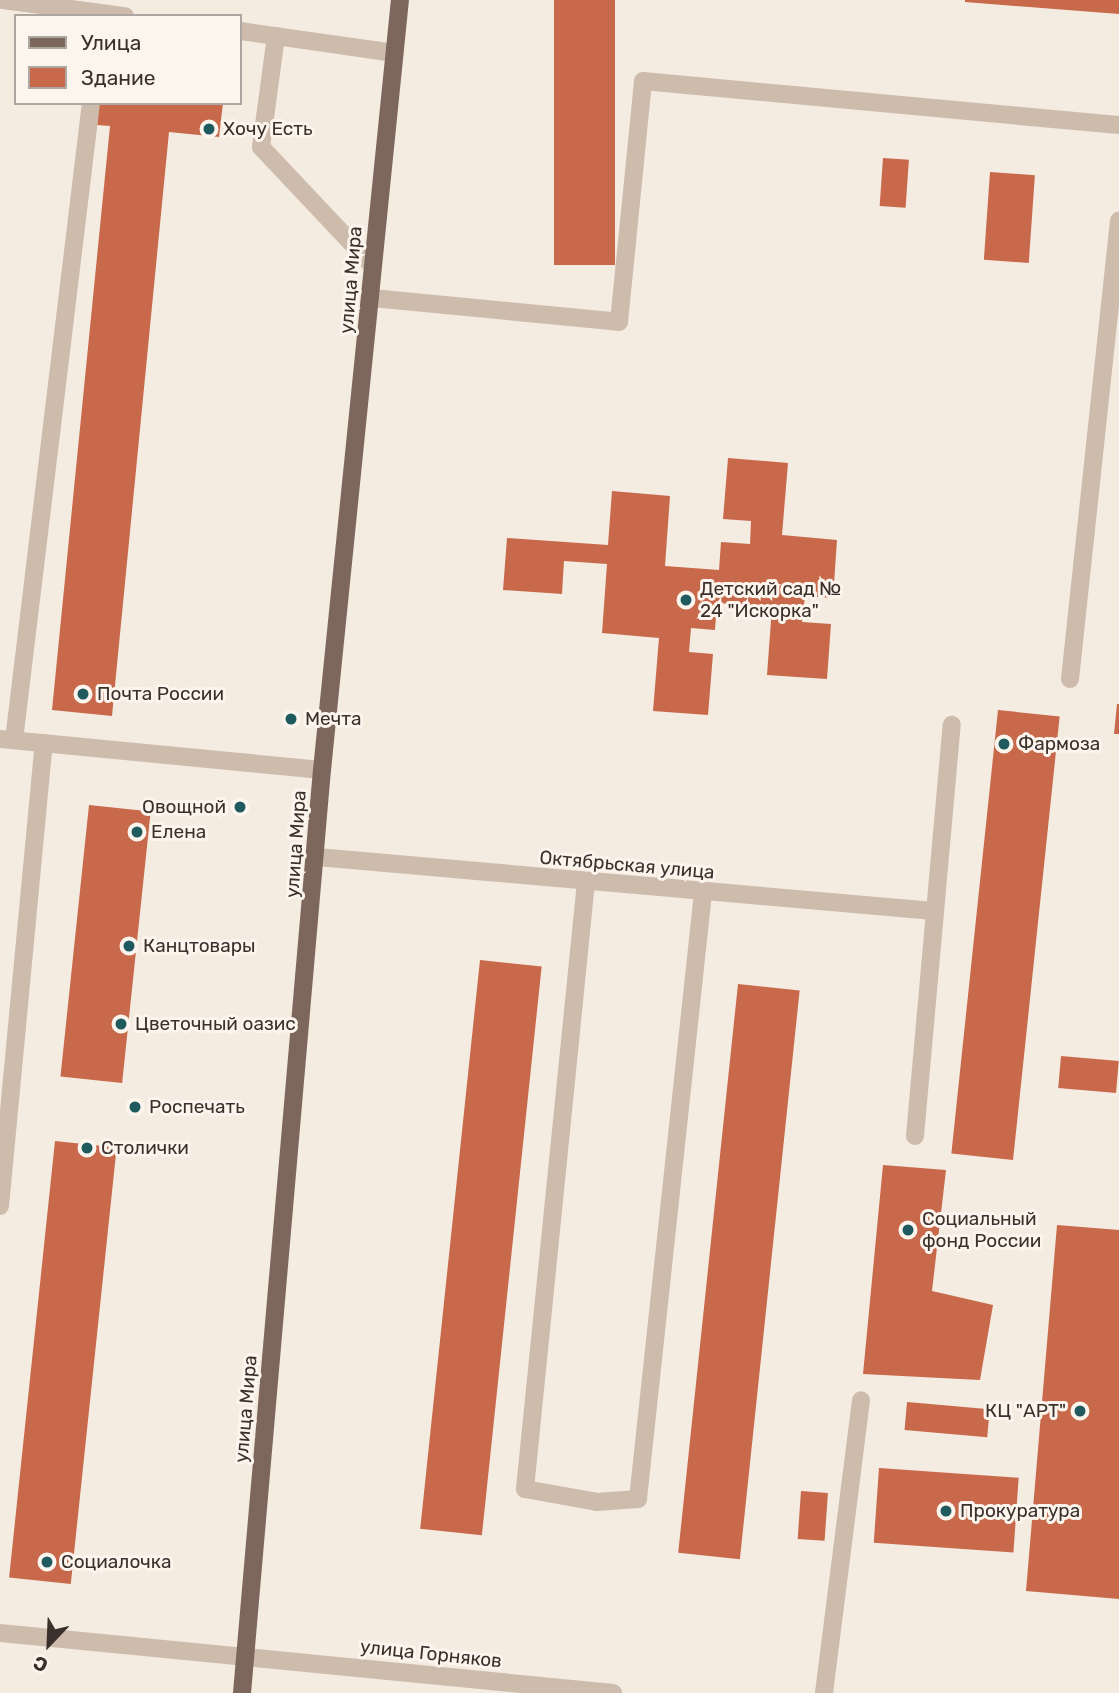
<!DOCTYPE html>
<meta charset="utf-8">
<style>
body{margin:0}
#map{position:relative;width:1119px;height:1693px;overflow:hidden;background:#f4ebe1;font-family:Rubik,sans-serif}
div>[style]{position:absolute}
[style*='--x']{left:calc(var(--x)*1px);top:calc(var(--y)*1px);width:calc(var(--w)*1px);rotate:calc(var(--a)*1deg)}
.building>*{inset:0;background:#c8694b;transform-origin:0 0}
.minor>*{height:18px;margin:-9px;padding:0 9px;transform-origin:9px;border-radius:9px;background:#cdbbac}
.major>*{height:18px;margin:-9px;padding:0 9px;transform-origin:9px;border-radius:9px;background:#7d675c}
.dots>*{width:19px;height:19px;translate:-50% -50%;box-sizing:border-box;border:4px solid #fbf5ee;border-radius:50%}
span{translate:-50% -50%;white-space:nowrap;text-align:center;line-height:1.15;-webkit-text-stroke:6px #fbf5ee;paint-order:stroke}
.poi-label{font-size:19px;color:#3b302b}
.left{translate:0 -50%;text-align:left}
.right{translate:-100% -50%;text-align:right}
.street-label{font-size:19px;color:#3b302b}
.legend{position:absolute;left:14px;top:14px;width:228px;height:91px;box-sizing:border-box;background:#fbf5ee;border:2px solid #aea6a0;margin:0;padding:9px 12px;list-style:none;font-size:21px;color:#3b302b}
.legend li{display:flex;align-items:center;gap:14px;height:35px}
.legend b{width:35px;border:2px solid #aea6a0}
.north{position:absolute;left:14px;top:1609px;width:70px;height:70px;-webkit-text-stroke:5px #fbf5ee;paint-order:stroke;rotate:203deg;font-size:19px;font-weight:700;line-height:28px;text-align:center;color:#3b302b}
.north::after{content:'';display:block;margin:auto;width:24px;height:32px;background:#3b302b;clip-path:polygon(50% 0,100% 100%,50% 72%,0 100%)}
</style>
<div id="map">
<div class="building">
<div style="left:554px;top:0;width:61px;height:265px"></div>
<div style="clip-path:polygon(1119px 0,1119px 14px,965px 2px,965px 0)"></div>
<div style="clip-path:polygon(99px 103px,223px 103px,219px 137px,169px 132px,112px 716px,52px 710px,110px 126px,97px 125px)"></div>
<div style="left:883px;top:158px;width:26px;height:48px;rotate:4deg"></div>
<div style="left:990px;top:172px;width:45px;height:88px;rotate:4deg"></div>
<div style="clip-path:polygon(728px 458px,788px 463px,782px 535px,837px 540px,833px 598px,805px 596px,802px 622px,831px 624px,827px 679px,767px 675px,772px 607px,717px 603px,715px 630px,691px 628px,689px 652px,713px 654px,708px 715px,653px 711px,659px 638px,602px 633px,607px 564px,564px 561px,562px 594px,503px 590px,507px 538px,608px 545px,612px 491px,670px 496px,665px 566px,719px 570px,721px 542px,750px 544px,751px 521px,723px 519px)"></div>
<div style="clip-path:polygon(1117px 704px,1119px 704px,1119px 734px,1114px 734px)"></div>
<div style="left:998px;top:710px;width:62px;height:446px;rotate:6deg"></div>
<div style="left:89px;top:805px;width:62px;height:273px;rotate:6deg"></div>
<div style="left:480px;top:960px;width:62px;height:572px;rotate:6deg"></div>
<div style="left:738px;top:984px;width:62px;height:572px;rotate:6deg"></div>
<div style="left:1061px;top:1056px;width:58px;height:32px;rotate:5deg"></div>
<div style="left:55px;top:1141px;width:62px;height:439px;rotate:6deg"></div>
<div style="clip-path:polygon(883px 1165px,946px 1170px,932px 1291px,993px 1305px,980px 1380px,863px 1374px)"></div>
<div style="clip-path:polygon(1057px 1225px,1119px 1230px,1119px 1599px,1026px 1591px)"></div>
<div style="left:907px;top:1402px;width:83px;height:28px;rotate:5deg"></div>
<div style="left:879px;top:1468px;width:140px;height:75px;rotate:4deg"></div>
<div style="left:801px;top:1491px;width:27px;height:48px;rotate:4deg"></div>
</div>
<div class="minor">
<div style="--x:3;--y:0;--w:123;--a:7.5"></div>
<div style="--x:240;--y:31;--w:156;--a:8.1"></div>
<div style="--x:276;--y:36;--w:112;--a:97.7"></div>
<div style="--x:261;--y:147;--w:163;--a:46.7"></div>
<div style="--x:372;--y:298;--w:248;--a:5.5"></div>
<div style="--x:619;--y:322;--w:242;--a:-84.3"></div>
<div style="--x:643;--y:81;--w:478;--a:5.3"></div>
<div style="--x:1070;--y:679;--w:461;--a:-83.9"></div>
<div style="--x:0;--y:739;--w:323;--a:5.5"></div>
<div style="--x:14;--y:740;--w:642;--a:-83.11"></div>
<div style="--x:317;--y:857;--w:619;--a:5"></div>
<div style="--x:586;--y:882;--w:610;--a:95.74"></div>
<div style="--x:525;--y:1489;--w:73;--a:10.2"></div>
<div style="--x:597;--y:1502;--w:41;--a:-4.2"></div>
<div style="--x:638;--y:1499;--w:609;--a:-83.88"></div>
<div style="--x:915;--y:1136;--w:413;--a:-84.9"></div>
<div style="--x:0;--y:1206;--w:465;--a:-84.6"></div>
<div style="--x:0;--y:1633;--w:616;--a:5.59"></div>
<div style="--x:824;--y:1693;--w:295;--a:-82.8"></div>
</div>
<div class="major">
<div style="--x:242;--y:1693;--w:926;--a:-85.05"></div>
<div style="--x:322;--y:770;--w:774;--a:-84.22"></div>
</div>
<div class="dots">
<div style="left:209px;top:129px;background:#1f5a5e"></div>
<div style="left:686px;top:600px;background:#1f5a5e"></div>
<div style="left:83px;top:694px;background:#1f5a5e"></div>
<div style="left:291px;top:719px;background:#1f5a5e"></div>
<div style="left:1004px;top:744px;background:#1f5a5e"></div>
<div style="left:240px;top:807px;background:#1f5a5e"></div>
<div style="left:137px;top:832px;background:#1f5a5e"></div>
<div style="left:129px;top:946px;background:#1f5a5e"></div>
<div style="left:121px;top:1024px;background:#1f5a5e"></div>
<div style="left:135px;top:1107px;background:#1f5a5e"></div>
<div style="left:87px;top:1148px;background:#1f5a5e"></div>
<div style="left:908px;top:1230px;background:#1f5a5e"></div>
<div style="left:1080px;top:1411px;background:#1f5a5e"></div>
<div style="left:946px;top:1511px;background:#1f5a5e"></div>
<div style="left:47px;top:1562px;background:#1f5a5e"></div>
</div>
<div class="poi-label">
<span class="left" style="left:223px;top:129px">Хочу Есть</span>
<span class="left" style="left:700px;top:600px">Детский сад №<br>24 "Искорка"</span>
<span class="left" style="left:97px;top:694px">Почта России</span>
<span class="left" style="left:305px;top:719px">Мечта</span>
<span class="left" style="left:1018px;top:744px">Фармоза</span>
<span class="right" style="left:226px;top:807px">Овощной</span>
<span class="left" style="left:151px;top:832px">Елена</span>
<span class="left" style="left:143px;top:946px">Канцтовары</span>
<span class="left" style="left:135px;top:1024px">Цветочный оазис</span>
<span class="left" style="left:149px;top:1107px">Роспечать</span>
<span class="left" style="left:101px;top:1148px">Столички</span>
<span class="left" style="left:922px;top:1230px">Социальный<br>фонд России</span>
<span class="right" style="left:1066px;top:1411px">КЦ "АРТ"</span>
<span class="left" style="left:960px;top:1511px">Прокуратура</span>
<span class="left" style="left:61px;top:1562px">Социалочка</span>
</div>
<div class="street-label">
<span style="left:351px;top:280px;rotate:-85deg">улица Мира</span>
<span style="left:296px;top:844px;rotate:-86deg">улица Мира</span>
<span style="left:627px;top:865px;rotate:5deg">Октябрьская улица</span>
<span style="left:246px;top:1409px;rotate:-85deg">улица Мира</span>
<span style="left:431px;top:1654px;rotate:6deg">улица Горняков</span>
</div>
<ul class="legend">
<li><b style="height:9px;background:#7d675c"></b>Улица</li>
<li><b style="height:19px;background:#c8694b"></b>Здание</li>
</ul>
<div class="north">С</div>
</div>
